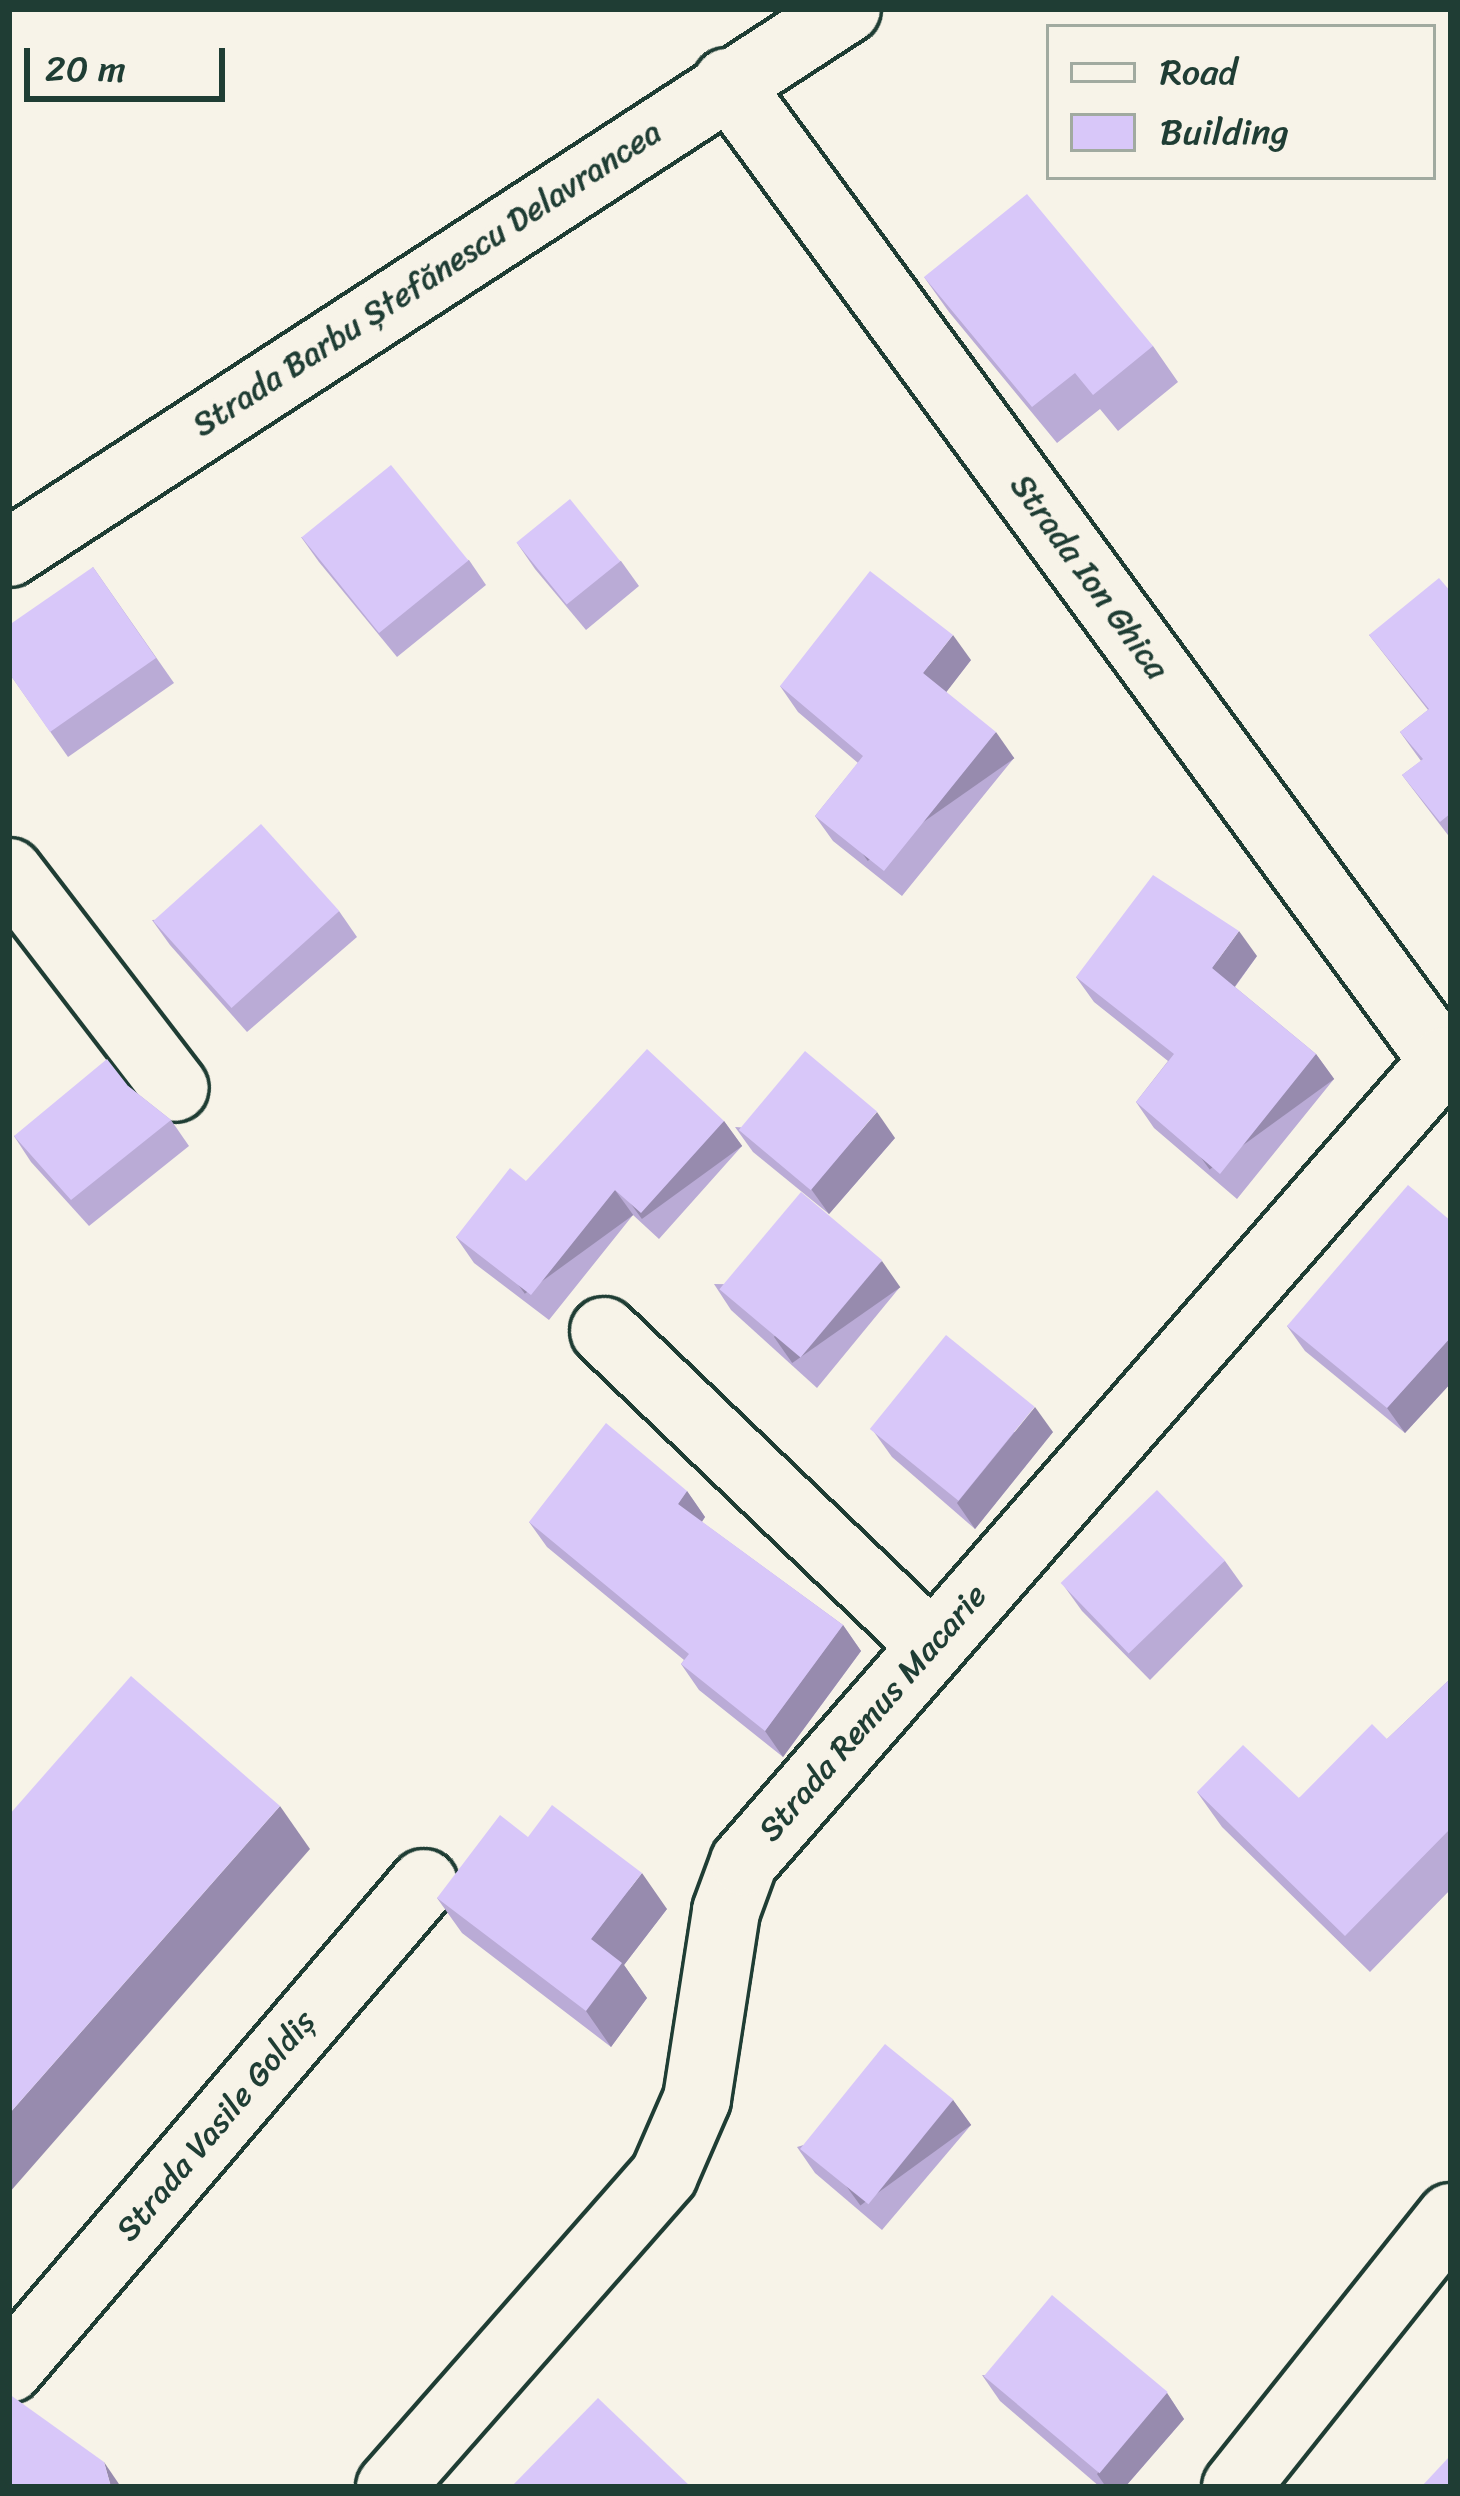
<!DOCTYPE html>
<meta charset="utf-8">
<style>
body{margin:0}
#map{position:relative;width:1460px;height:2496px;overflow:hidden;background:#f7f3e8;font-family:Sriracha,sans-serif}
div>[style]{position:absolute}
[style*='--x']{left:calc(var(--x)*1px);top:calc(var(--y)*1px);width:calc(var(--w)*1px);rotate:calc(var(--a)*1deg)}
.roads{filter:drop-shadow(3px 0 #1f3d34) drop-shadow(-3px 0 #1f3d34) drop-shadow(0 3px #1f3d34) drop-shadow(0 -3px #1f3d34)}
.street>*{height:66px;margin:-33px;padding:0 33px;transform-origin:33px;border-radius:33px;background:#f7f3e8}
.wall>*{inset:0;background:#baabd6}
.shaded-wall>*{inset:0;background:#978bae;transform-origin:0 0}
.building>*{inset:0;background:#d8c7f9;transform-origin:0 0}
span{translate:-50% -50%;white-space:nowrap;text-align:center;line-height:1.15;-webkit-text-stroke:9px #f7f3e8;paint-order:stroke}
.street-label{font-size:33px;color:#1f3d34}
.frame{position:absolute;inset:0;border:12px solid #1f3d34;pointer-events:none}
.legend{position:absolute;left:1046px;top:24px;width:390px;height:156px;box-sizing:border-box;background:#f7f3e8;border:3px solid #a1aaa0;margin:0;padding:15px 21px;list-style:none;font-size:36px;color:#1f3d34}
.legend li{display:flex;align-items:center;gap:24px;height:60px}
.legend b{width:60px;border:3px solid #a1aaa0}
.scale{position:absolute;left:24px;top:48px;width:201px;height:54px;box-sizing:border-box;border:6px solid #1f3d34;border-top:0;padding-left:15px;font-size:36px;line-height:42px;white-space:nowrap;color:#1f3d34;-webkit-text-stroke:9px #f7f3e8;paint-order:stroke}
</style>
<div id="map">
<div class="roads">
<div class="street">
<div style="--x:727;--y:82;--w:1226;--a:53.82"></div>
<div style="--x:9;--y:553;--w:999;--a:-32.99"></div>
<div style="--x:9;--y:872;--w:272;--a:52.5"></div>
<div style="--x:604;--y:1331;--w:453;--a:43.8"></div>
<div style="--x:9;--y:2369;--w:639;--a:-49.51"></div>
<div style="--x:390;--y:2487;--w:415;--a:-48.7"></div>
<div style="--x:664;--y:2175;--w:83;--a:-66.5"></div>
<div style="--x:697;--y:2099;--w:190;--a:-81.2"></div>
<div style="--x:726;--y:1911;--w:52;--a:-69.8"></div>
<div style="--x:744;--y:1862;--w:1063;--a:-48.89"></div>
<div style="--x:1236;--y:2487;--w:345;--a:-51.5"></div>
</div>
</div>
<div class="wall">
<div style="clip-path:polygon(924px 277px,1153px 346px,1178px 382px,1118px 431px,1100px 409px,1057px 443px,949px 312px)"></div>
<div style="clip-path:polygon(301px 537px,469px 560px,486px 585px,397px 657px,319px 562px)"></div>
<div style="clip-path:polygon(517px 543px,621px 561px,639px 586px,586px 630px,535px 569px)"></div>
<div style="clip-path:polygon(93px 567px,174px 683px,68px 757px,9px 673px)"></div>
<div style="clip-path:polygon(1451px 592px,1451px 839px,1402px 775px,1421px 761px,1400px 732px,1428px 710px,1369px 635px)"></div>
<div style="clip-path:polygon(971px 660px,946px 692px,1014px 758px,902px 896px,833px 841px,815px 816px,858px 763px,798px 712px,780px 686px)"></div>
<div style="clip-path:polygon(339px 911px,357px 937px,247px 1032px,170px 945px,152px 920px)"></div>
<div style="clip-path:polygon(1257px 956px,1235px 987px,1316px 1054px,1334px 1079px,1237px 1199px,1154px 1128px,1136px 1102px,1168px 1061px,1094px 1002px,1076px 977px)"></div>
<div style="clip-path:polygon(128px 1086px,171px 1120px,189px 1146px,89px 1226px,31px 1162px,14px 1136px)"></div>
<div style="clip-path:polygon(724px 1121px,742px 1146px,659px 1239px,633px 1215px,549px 1320px,474px 1263px,456px 1237px,526px 1181px)"></div>
<div style="clip-path:polygon(735px 1127px,895px 1138px,829px 1214px,753px 1152px)"></div>
<div style="clip-path:polygon(1451px 1221px,1451px 1383px,1405px 1433px,1305px 1351px,1287px 1326px)"></div>
<div style="clip-path:polygon(714px 1284px,900px 1287px,817px 1388px,731px 1310px)"></div>
<div style="clip-path:polygon(874px 1432px,1053px 1432px,975px 1529px,892px 1457px)"></div>
<div style="clip-path:polygon(687px 1491px,705px 1517px,702px 1522px,843px 1625px,861px 1651px,783px 1757px,699px 1690px,681px 1664px,684px 1660px,547px 1547px,529px 1522px)"></div>
<div style="clip-path:polygon(1225px 1561px,1243px 1586px,1150px 1680px,1082px 1611px,1064px 1586px)"></div>
<div style="clip-path:polygon(1451px 1678px,1451px 1889px,1370px 1972px,1222px 1827px,1197px 1792px,1299px 1798px,1387px 1739px)"></div>
<div style="clip-path:polygon(528px 1837px,667px 1909px,624px 1965px,647px 1998px,611px 2047px,462px 1933px,437px 1898px)"></div>
<div style="clip-path:polygon(953px 2100px,971px 2125px,882px 2230px,815px 2173px,797px 2147px)"></div>
<div style="clip-path:polygon(982px 2375px,1167px 2393px,1184px 2419px,1125px 2487px,1100px 2487px,1000px 2401px)"></div>
</div>
<div class="shaded-wall">
<div style="clip-path:polygon(953px 635px,971px 660px,941px 699px,923px 673px)"></div>
<div style="left:996px;top:732px;width:32px;height:179px;rotate:55deg"></div>
<div style="clip-path:polygon(1239px 931px,1257px 956px,1230px 993px,1212px 968px)"></div>
<div style="left:1316px;top:1054px;width:31px;height:154px;rotate:54deg"></div>
<div style="clip-path:polygon(877px 1112px,895px 1138px,829px 1214px,811px 1189px)"></div>
<div style="left:724px;top:1121px;width:31px;height:124px;rotate:54deg"></div>
<div style="left:615px;top:1190px;width:31px;height:134px;rotate:54deg"></div>
<div style="left:882px;top:1261px;width:32px;height:132px;rotate:55deg"></div>
<div style="clip-path:polygon(1451px 1337px,1451px 1383px,1405px 1433px,1387px 1408px)"></div>
<div style="clip-path:polygon(1035px 1407px,1053px 1432px,975px 1529px,957px 1503px)"></div>
<div style="clip-path:polygon(687px 1491px,705px 1517px,696px 1530px,678px 1504px)"></div>
<div style="clip-path:polygon(843px 1625px,861px 1651px,783px 1757px,765px 1731px)"></div>
<div style="clip-path:polygon(280px 1806px,310px 1849px,9px 2193px,9px 2114px)"></div>
<div style="clip-path:polygon(642px 1873px,667px 1909px,624px 1965px,647px 1998px,611px 2047px,586px 2011px,591px 1939px)"></div>
<div style="left:953px;top:2100px;width:31px;height:137px;rotate:54deg"></div>
<div style="clip-path:polygon(1167px 2393px,1184px 2419px,1125px 2487px,1106px 2487px,1097px 2474px)"></div>
<div style="clip-path:polygon(104px 2462px,121px 2487px,111px 2487px)"></div>
</div>
<div class="building">
<div style="clip-path:polygon(1027px 194px,1153px 346px,1093px 395px,1075px 373px,1032px 407px,924px 277px)"></div>
<div style="left:391px;top:465px;width:123px;height:115px;rotate:51deg"></div>
<div style="left:570px;top:499px;width:80px;height:69px;rotate:51deg"></div>
<div style="clip-path:polygon(93px 567px,156px 658px,50px 732px,9px 673px,9px 625px)"></div>
<div style="clip-path:polygon(870px 571px,953px 635px,923px 673px,996px 732px,884px 871px,815px 816px,863px 756px,780px 686px)"></div>
<div style="clip-path:polygon(1439px 578px,1451px 592px,1451px 813px,1440px 822px,1402px 775px,1423px 759px,1400px 732px,1429px 709px,1369px 635px)"></div>
<div style="left:261px;top:824px;width:117px;height:145px;rotate:48deg"></div>
<div style="clip-path:polygon(1153px 875px,1239px 931px,1212px 968px,1316px 1054px,1220px 1174px,1136px 1102px,1174px 1054px,1076px 977px)"></div>
<div style="clip-path:polygon(647px 1049px,724px 1121px,641px 1213px,615px 1190px,531px 1295px,456px 1237px,510px 1168px,526px 1181px)"></div>
<div style="left:805px;top:1051px;width:94px;height:103px;rotate:40deg"></div>
<div style="clip-path:polygon(107px 1059px,128px 1086px,171px 1120px,71px 1200px,14px 1136px)"></div>
<div style="clip-path:polygon(1408px 1185px,1451px 1221px,1451px 1337px,1387px 1408px,1287px 1326px)"></div>
<div style="left:801px;top:1192px;width:106px;height:127px;rotate:40deg"></div>
<div style="left:946px;top:1335px;width:114px;height:121px;rotate:39deg"></div>
<div style="clip-path:polygon(606px 1423px,687px 1491px,678px 1504px,843px 1625px,765px 1731px,681px 1664px,689px 1654px,529px 1522px)"></div>
<div style="left:1157px;top:1490px;width:98px;height:134px;rotate:46deg"></div>
<div style="clip-path:polygon(131px 1676px,280px 1806px,9px 2114px,9px 1815px)"></div>
<div style="clip-path:polygon(1451px 1678px,1451px 1828px,1345px 1936px,1197px 1792px,1243px 1745px,1299px 1798px,1372px 1724px,1387px 1739px)"></div>
<div style="clip-path:polygon(552px 1805px,642px 1873px,591px 1939px,622px 1963px,586px 2011px,437px 1898px,500px 1815px,528px 1837px)"></div>
<div style="left:885px;top:2044px;width:88px;height:135px;rotate:39deg"></div>
<div style="left:1052px;top:2295px;width:151px;height:106px;rotate:40deg"></div>
<div style="clip-path:polygon(9px 2394px,104px 2462px,111px 2487px,9px 2487px)"></div>
<div style="clip-path:polygon(598px 2398px,691px 2487px,511px 2487px)"></div>
<div style="clip-path:polygon(1450px 2456px,1451px 2487px,1421px 2487px)"></div>
</div>
<div class="street-label">
<span style="left:427px;top:279px;rotate:-33deg">Strada Barbu Ștefănescu Delavrancea</span>
<span style="left:1089px;top:577px;rotate:54deg">Strada Ion Ghica</span>
<span style="left:873px;top:1713px;rotate:-49deg">Strada Remus Macarie</span>
<span style="left:216px;top:2126px;rotate:-50deg">Strada Vasile Goldiș</span>
</div>
<div class="frame"></div>
<ul class="legend">
<li><b style="height:15px;background:#f7f3e8"></b>Road</li>
<li><b style="height:33px;background:#d8c7f9"></b>Building</li>
</ul>
<div class="scale">20 m</div>
</div>
